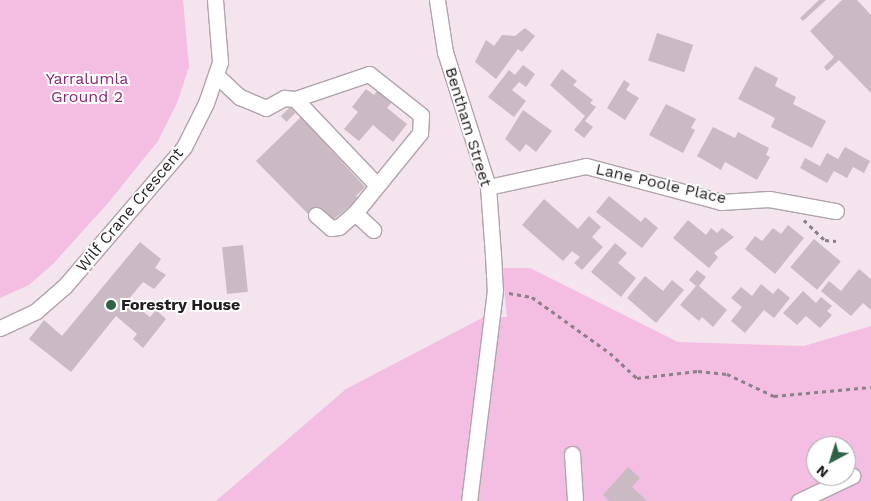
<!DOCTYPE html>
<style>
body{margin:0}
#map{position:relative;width:871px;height:501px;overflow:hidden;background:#f3e4ee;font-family:"Work Sans",sans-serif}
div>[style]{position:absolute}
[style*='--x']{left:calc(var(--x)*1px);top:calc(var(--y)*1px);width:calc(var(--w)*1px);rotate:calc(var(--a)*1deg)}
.green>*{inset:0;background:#f3bee1}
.building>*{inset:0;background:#c9bac4;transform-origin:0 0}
.path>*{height:2.5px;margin-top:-1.25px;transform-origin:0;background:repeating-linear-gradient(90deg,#8a8087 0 4px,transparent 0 8px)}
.roads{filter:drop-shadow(1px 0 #b1a3ac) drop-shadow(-1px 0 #b1a3ac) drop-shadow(0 1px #b1a3ac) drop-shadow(0 -1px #b1a3ac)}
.minor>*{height:15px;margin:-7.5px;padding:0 7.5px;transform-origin:7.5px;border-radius:7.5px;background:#fff}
.dots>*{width:14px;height:14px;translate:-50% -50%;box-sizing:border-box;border:2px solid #fff;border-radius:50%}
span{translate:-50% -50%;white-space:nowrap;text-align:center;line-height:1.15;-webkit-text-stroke:4px #fff;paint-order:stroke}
.park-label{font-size:16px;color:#872b70}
.street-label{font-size:16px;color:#221d20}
.poi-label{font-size:16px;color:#221d20;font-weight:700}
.left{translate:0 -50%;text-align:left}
.north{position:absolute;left:806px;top:436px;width:50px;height:50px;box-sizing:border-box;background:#fff;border:1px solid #a7a5a6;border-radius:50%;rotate:220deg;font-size:14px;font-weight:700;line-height:20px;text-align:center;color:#221d20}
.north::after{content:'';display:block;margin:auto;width:18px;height:22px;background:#2f6348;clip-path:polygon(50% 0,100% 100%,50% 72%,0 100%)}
</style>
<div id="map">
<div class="green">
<div style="clip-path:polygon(0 0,183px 0,189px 67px,177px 103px,158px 141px,108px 203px,53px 264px,29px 285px,0 298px)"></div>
<div style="clip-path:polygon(evenodd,502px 268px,530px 268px,678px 342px,804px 346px,871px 326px,871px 501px,216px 501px,346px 389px,484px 317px,507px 317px,502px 268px,816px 446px,846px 446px,846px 476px,816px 476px,816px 446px)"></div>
</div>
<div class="building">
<div style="clip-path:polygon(819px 0,826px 0,803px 21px,800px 18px)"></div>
<div style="clip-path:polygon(842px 0,857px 0,871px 15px,871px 93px,839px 60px,827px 71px,824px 67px,834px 57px,810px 31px)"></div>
<div style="clip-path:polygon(525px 28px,535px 36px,522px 52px,518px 49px,496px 79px,475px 62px,486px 40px,494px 46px,502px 35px,515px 36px)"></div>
<div style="left:657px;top:33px;width:38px;height:29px;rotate:18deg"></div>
<div style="clip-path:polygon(523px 65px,535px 74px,526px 87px,519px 82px,512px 90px,526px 101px,514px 117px,488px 97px,509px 70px,515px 75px)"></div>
<div style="clip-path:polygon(755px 66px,778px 78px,775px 86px,796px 97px,793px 104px,826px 121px,812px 148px,771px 127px,775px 118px,738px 99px)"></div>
<div style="clip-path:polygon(562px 69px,577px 81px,573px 85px,593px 100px,590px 103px,596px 107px,585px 121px,593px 127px,584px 138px,574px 130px,585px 116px,550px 85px)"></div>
<div style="clip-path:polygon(624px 80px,630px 84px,626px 90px,639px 98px,625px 120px,607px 108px)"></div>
<div style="clip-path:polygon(380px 88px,394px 100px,387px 108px,407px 124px,393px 142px,373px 125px,359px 141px,344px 129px,358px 112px,352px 107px,366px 89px,374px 95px)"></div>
<div style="clip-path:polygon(666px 104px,696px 119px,691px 128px,695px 130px,683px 153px,649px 135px)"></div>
<div style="left:290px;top:107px;width:8px;height:13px;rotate:45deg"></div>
<div style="clip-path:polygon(523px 110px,552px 131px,536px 152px,526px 144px,520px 152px,505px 139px)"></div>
<div style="clip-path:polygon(301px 117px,365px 187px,356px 196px,359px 199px,328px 224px,312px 218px,256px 161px)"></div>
<div style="clip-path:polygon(713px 127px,735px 138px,738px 132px,769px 148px,766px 155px,770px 157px,757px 180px,725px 162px,721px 170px,697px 156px)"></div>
<div style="clip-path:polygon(845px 147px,870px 161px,864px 173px,853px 167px,847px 178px,834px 171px,827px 183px,800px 168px,805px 158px,820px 166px,827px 153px,838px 159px)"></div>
<div style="clip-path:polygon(609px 196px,641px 222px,645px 217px,658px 228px,642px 248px,596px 212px)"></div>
<div style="clip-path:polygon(544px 199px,578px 229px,589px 216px,601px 227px,592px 237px,603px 247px,582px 270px,574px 263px,580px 257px,572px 251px,563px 261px,522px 225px)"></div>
<div style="clip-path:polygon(688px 220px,706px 235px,711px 228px,717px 233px,722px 228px,734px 237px,714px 253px,718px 257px,709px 268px,673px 238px)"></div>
<div style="clip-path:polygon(788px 225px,804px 238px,775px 274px,745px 249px,755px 236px,762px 241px,773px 228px,781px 234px)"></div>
<div style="left:814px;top:239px;width:35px;height:37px;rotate:40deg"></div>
<div style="clip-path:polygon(140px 242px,161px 259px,155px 268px,166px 275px,154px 289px,143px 282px,128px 300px,150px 317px,156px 310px,166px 319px,143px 348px,133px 339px,137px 334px,116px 316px,71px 372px,29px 339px,44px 320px,62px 336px)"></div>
<div style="clip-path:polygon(615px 243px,627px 253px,618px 263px,636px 278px,621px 297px,591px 272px)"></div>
<div style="left:243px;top:245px;width:47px;height:21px;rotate:84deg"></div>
<div style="clip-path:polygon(859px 269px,871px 279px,871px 310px,863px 303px,851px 316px,821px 291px,829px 281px,841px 291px)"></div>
<div style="clip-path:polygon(697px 270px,706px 277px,699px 286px,727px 310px,713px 327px,702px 317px,699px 321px,680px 305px,696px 286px,689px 280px)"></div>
<div style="clip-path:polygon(645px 276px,663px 291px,672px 280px,684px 290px,656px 323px,627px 298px)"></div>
<div style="clip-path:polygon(761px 284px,773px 294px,778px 288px,790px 298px,774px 318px,764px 310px,745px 333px,731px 321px,742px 307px,731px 298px,741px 287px,752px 296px)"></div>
<div style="clip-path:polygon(803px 291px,816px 303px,821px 297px,832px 306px,827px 311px,832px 315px,820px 328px,806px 316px,797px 325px,783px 313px)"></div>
<div style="clip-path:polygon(628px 467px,640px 478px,632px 487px,647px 501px,609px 501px,603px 495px)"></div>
</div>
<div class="path">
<div style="--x:804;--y:220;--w:29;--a:44"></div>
<div style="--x:825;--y:240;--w:11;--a:5"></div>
<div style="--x:509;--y:293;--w:23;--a:10"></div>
<div style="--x:532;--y:297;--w:96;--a:35.7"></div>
<div style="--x:610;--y:353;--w:37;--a:43"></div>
<div style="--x:637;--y:378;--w:61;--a:-6.5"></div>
<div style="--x:698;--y:371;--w:29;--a:6"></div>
<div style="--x:727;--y:374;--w:52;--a:25.1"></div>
<div style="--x:774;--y:396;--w:97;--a:-5.3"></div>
</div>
<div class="roads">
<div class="minor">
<div style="--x:437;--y:0;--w:53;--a:81.3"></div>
<div style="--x:445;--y:52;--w:142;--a:72.3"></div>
<div style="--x:488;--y:187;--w:68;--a:85.8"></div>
<div style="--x:493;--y:255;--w:35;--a:87"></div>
<div style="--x:495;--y:290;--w:213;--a:97"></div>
<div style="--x:216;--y:75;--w:33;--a:43"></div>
<div style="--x:240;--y:97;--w:28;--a:23"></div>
<div style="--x:266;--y:108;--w:21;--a:-29"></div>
<div style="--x:284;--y:98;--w:11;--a:5"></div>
<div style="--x:295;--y:99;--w:78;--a:-18.7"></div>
<div style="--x:369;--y:74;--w:66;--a:38.3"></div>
<div style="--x:421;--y:115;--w:18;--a:93"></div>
<div style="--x:420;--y:133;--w:103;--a:129.1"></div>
<div style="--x:355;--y:213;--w:21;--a:139"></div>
<div style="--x:339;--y:227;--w:8;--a:173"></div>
<div style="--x:331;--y:228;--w:20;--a:-139"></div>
<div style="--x:295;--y:99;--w:116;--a:46.4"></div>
<div style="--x:488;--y:187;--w:100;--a:-12.1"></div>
<div style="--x:586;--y:166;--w:140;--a:14.9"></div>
<div style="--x:721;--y:202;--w:48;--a:-3.6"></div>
<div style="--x:769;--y:199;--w:68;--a:10.2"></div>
<div style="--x:355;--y:213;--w:25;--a:43"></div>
<div style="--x:0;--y:328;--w:40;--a:-25"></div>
<div style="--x:36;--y:311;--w:37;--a:-41"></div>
<div style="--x:64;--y:287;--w:184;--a:-49.4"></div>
<div style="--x:184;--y:147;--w:49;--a:-63.4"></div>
<div style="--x:206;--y:103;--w:43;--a:-71.1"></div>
<div style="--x:220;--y:62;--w:62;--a:-94.6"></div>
<div style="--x:572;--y:454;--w:47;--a:86.3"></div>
<div style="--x:799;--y:501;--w:59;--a:-25.3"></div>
</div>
</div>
<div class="dots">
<div style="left:111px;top:305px;background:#2f6348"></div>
</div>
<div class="park-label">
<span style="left:87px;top:88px">Yarralumla<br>Ground 2</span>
</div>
<div class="street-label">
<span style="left:468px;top:127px;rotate:73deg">Bentham Street</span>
<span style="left:661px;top:184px;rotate:13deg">Lane Poole Place</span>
<span style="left:130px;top:210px;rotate:-50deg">Wilf Crane Crescent</span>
</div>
<div class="poi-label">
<span class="left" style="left:121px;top:305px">Forestry House</span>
</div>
<div class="north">N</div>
</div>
